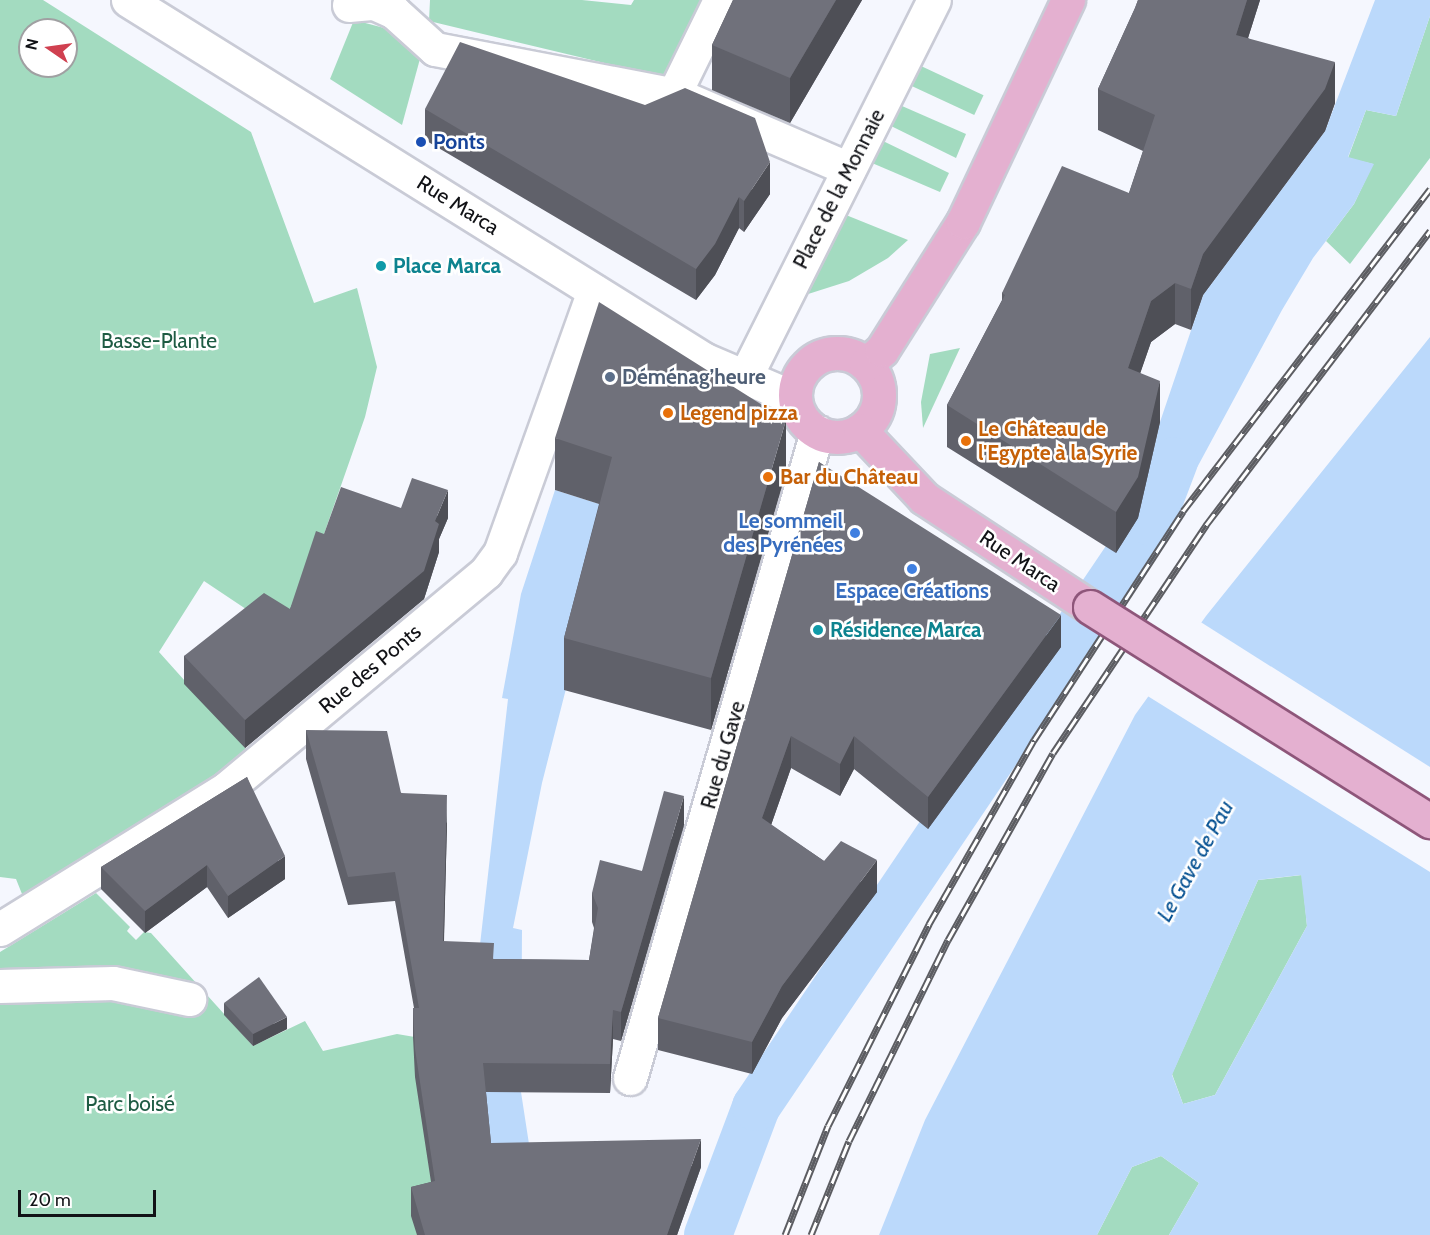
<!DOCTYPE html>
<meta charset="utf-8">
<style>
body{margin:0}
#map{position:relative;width:1430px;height:1235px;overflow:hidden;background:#f5f7fe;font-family:Cabin,sans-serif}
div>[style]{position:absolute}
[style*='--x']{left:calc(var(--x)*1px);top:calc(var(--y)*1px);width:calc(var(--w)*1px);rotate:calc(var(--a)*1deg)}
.green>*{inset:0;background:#a3dbc0;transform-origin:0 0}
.water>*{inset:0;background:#bbd9fb}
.pier>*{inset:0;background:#f5f7fe}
.canal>*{height:48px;margin:-24px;padding:0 24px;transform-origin:24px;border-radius:24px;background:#bbd9fb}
.roads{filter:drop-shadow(2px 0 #c9cbd6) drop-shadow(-2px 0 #c9cbd6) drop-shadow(0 2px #c9cbd6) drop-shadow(0 -2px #c9cbd6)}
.minor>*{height:33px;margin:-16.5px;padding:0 16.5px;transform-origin:16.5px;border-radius:16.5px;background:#fff}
.major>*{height:33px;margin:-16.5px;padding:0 16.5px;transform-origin:16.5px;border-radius:16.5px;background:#e4b0d0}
.major>.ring{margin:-16.5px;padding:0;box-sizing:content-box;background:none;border:33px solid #e4b0d0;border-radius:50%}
.rail>*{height:7px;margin-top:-3.5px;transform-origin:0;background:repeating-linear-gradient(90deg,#fff 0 14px,#5c5d62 0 28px);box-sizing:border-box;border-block:2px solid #5c5d62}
.bridges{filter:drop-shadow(2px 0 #8e567a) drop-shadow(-2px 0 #8e567a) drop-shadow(0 2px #8e567a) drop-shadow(0 -2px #8e567a)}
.major-bridge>*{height:33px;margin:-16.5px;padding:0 16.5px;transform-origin:16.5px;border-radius:16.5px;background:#e4b0d0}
.wall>*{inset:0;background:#60616a}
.shaded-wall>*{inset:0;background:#4e4f56}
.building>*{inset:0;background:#70717b}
.dots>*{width:16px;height:16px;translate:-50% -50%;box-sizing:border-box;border:3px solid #fff;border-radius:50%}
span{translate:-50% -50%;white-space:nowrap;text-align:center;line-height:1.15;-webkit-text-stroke:5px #fff;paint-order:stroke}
.transit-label{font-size:21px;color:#164399;font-weight:700}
.left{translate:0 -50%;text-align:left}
.street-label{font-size:21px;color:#111216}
.culture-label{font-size:21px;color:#0d838f;font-weight:700}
.park-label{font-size:21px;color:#1e5b43}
.service-label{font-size:21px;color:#4e5e75;font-weight:700}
.food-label{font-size:21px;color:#c56008;font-weight:700}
.shop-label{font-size:21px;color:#366cbe;font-weight:700}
.right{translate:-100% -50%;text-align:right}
.water-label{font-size:22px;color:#085393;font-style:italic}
.north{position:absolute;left:18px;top:18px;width:60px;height:60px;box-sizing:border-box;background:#fff;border:2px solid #a0a0a2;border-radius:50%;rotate:283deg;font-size:16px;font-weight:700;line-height:24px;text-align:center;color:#111216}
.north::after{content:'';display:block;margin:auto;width:21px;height:27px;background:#d04050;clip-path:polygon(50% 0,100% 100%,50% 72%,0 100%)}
.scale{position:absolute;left:18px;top:1190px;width:138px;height:27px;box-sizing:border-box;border:3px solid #111216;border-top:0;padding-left:8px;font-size:18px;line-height:21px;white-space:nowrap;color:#111216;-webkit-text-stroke:4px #fff;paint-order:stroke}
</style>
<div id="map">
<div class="green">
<div style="clip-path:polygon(evenodd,0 0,43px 0,251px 132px,314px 303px,357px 288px,377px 367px,365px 417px,296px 614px,264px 621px,204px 581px,159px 652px,246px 749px,200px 787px,24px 899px,16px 879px,0 877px,0 0,30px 30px,66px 30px,66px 66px,30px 66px,30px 30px)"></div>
<div style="clip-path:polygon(430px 0,582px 0,631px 5px,634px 0,704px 0,663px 77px,429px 21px)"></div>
<div style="clip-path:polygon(1430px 16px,1430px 158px,1350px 264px,1326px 241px,1354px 204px,1373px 164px,1348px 158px,1366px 110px,1396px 116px)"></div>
<div style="clip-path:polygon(354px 20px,388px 29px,421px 55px,402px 125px,330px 79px)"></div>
<div style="left:921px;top:66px;width:69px;height:22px;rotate:25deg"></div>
<div style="clip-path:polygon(902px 106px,966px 134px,956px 158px,891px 126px)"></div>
<div style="clip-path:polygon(883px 141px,949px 173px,940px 192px,872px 163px)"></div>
<div style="clip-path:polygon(846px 215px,908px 240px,888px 258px,849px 281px,805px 295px)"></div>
<div style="clip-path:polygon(960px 348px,923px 428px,921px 402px,930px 354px)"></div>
<div style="clip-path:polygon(1302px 875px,1307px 926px,1215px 1095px,1183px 1104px,1172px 1074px,1258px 880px)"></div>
<div style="clip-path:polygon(96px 893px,130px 927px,127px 931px,136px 940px,144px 932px,151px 933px,253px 1046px,305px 1021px,323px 1051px,397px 1034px,474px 1047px,500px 1235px,0 1235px,0 952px)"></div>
<div style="clip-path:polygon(1161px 1156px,1199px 1183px,1169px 1235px,1097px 1235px,1132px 1167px)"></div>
</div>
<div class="water">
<div style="clip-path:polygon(1375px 0,1430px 0,1430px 16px,1396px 116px,1366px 110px,1348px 157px,1374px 164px,1354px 204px,1313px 258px,1282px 310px,1165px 527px,1138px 518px,1160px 422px,1203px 295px,1325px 131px)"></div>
<div style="clip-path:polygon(evenodd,1430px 337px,1430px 1235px,1169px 1235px,1199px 1183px,1161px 1156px,1132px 1167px,1097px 1235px,879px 1235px,925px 1120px,1135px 715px,1206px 616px,1430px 337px,1301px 875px,1307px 926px,1215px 1095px,1183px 1104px,1172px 1075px,1258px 880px,1301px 875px)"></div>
<div style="clip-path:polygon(555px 490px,612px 508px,542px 783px,513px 928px,522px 930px,521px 1092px,533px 1170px,485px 1149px,477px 971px,508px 699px,502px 698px,521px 594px)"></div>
</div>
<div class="pier">
<div style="clip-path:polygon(1199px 621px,1430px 767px,1430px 872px,1146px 695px)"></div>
</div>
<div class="canal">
<div style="--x:708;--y:1235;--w:137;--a:-69.4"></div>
<div style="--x:756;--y:1107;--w:706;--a:-55.97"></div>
<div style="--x:1151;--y:522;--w:65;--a:-69.3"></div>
</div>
<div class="roads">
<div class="minor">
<div style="--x:128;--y:0;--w:680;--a:31.96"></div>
<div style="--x:705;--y:360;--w:97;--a:23.1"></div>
<div style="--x:349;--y:5;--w:25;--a:-5"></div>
<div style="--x:374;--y:3;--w:22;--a:24"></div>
<div style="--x:394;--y:12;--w:55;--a:42.1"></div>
<div style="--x:435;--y:49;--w:246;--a:10.8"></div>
<div style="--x:677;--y:95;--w:187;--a:23.3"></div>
<div style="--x:674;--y:94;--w:105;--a:-63.9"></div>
<div style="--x:744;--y:379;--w:424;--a:-63.4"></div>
<div style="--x:0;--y:929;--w:267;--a:-31.8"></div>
<div style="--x:227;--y:788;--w:337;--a:-39.8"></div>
<div style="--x:486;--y:572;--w:24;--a:-54"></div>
<div style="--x:500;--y:553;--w:278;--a:-70.3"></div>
<div style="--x:0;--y:986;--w:113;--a:-1.5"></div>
<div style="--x:113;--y:983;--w:78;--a:11.9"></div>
<div style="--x:630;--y:1078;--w:673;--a:-73.86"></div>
</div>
<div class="major">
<div class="ring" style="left:795px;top:353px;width:51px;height:51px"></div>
<div style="--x:866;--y:364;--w:21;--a:-41"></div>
<div style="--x:882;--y:350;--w:151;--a:-57.7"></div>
<div style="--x:963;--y:222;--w:246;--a:-64.7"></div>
<div style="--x:860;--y:430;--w:93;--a:46.7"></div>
<div style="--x:924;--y:498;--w:199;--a:33.3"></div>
</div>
</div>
<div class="rail">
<div style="--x:785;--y:1235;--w:117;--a:-68.5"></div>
<div style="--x:828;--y:1126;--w:226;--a:-63.4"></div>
<div style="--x:929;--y:924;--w:212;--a:-60.3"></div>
<div style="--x:1034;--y:740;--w:273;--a:-56.9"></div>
<div style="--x:1183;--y:511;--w:406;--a:-52.5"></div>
<div style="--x:811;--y:1235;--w:101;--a:-68"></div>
<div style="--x:849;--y:1141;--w:224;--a:-63.8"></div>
<div style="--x:948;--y:940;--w:214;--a:-60.7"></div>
<div style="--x:1053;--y:753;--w:275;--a:-56.1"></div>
<div style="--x:1206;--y:525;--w:370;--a:-52.7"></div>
</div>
<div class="bridges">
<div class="major-bridge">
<div style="--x:1090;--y:607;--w:402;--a:32.2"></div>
</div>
</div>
<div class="wall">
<div style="clip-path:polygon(733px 0,862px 0,790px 123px,712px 90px,712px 45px)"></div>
<div style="clip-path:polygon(1138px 0,1260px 0,1248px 38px,1335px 103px,1325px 131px,1203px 295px,1191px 330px,1175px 324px,1151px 342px,1140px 373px,1160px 422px,1138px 518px,1116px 553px,947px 447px,947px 405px,1002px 300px,1002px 293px,1129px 193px,1143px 151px,1098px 130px,1098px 89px,1135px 8px)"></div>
<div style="clip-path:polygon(425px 109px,770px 194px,744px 232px,739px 228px,715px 275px,696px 300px,425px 140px)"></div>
<div style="clip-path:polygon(555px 438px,786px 472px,711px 730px,564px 690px,564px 638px,599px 504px,555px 490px)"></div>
<div style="clip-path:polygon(819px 462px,1061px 647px,928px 829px,854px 769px,840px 796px,791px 768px,771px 825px,824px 861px,877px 892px,782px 1018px,752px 1074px,658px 1050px,658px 1018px)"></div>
<div style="clip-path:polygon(401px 508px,448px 518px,439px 539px,439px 552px,424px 599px,245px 748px,184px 684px,184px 656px,290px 609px,324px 534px)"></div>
<div style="clip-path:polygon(306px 730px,447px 823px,444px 942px,494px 959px,589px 960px,594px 928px,592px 922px,592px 893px,642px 871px,684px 825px,621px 1041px,613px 1039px,610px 1093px,486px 1092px,491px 1143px,701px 1167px,677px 1235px,417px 1235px,411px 1216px,411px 1187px,431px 1182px,415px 1077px,413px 1037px,413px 1008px,414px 1008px,395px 901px,348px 905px,306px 759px)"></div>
<div style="clip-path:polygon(247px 777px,285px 879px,228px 918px,207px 887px,145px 933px,101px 889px,101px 867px)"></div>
<div style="clip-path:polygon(224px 1003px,287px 1029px,253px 1046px,224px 1015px)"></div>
</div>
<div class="shaded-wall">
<div style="clip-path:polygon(836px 0,862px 0,790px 123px,790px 78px)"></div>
<div style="clip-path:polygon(1247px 0,1260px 0,1236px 76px,1236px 35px)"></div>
<div style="clip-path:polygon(1335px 62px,1335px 103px,1325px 131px,1203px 295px,1191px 330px,1191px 289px,1203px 254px)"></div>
<div style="clip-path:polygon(770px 162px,770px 194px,744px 232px,744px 201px)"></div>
<div style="clip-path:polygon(739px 197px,739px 228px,715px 275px,696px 300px,696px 269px)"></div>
<div style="clip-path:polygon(1175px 283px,1175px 324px,1151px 342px,1128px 409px,1128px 368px,1151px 301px)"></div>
<div style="clip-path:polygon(1160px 381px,1160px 422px,1138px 518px,1116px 553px,1116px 512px)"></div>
<div style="clip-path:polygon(786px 420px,786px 472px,711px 730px,711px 678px)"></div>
<div style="clip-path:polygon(448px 490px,448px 518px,439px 539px,439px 552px,424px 599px,245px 748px,245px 720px,435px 521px)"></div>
<div style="clip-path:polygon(1061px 615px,1061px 647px,928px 829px,928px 797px)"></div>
<div style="clip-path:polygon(791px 736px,791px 768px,762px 851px,762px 818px)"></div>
<div style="clip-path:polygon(854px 736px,854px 769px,840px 796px,840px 764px)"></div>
<div style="clip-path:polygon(447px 795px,447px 823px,443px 970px,443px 941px)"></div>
<div style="clip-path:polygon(684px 796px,684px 825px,621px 1041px,621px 1012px)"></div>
<div style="clip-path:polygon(285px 856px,285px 879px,228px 918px,228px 896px)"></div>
<div style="clip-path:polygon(877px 860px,877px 892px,782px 1018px,752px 1074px,752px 1042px,782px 986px)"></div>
<div style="clip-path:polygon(207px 865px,207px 887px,145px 933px,145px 911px)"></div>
<div style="clip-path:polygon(613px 1010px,613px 1039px,610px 1093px,610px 1064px)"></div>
<div style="clip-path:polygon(287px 1017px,287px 1029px,253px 1046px,253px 1034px)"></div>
<div style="clip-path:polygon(701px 1139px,701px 1167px,677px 1235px,667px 1235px)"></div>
</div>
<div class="building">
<div style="clip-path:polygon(733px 0,836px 0,790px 78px,712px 45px)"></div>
<div style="clip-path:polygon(1138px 0,1247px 0,1236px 35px,1335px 62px,1325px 89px,1203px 254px,1191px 289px,1175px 283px,1151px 301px,1128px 368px,1160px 381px,1138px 477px,1116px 512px,947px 405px,1005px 295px,1002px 293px,1062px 166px,1129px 193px,1155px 115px,1098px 89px,1135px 8px)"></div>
<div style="clip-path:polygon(460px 42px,645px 105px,685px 88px,755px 118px,770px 162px,744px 201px,739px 197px,715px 244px,696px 269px,425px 109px)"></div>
<div style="clip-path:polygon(599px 302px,786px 420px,711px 678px,564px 638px,612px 457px,555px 438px)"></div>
<div style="clip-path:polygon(819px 462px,1061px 615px,928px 797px,854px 736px,840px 764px,791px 736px,762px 818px,824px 861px,841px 841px,877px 860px,782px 986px,752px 1042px,658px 1018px)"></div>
<div style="clip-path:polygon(412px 478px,448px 490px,435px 521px,439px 524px,424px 571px,245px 720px,184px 656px,264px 593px,290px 609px,316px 531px,324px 534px,341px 487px,401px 508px)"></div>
<div style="clip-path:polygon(306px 730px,387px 731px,401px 793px,447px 795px,443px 941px,494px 943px,493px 959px,589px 960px,598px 908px,592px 893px,600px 860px,642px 871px,664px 791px,684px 796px,621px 1012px,613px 1010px,610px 1064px,483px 1063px,491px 1143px,701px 1139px,667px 1235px,425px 1235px,411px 1187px,435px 1181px,415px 1049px,413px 1008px,419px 1008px,395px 872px,348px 877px)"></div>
<div style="clip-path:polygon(247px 777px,285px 856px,228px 896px,207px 865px,145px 911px,101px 867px)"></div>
<div style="clip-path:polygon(259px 977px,287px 1017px,253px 1034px,224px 1003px)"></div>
</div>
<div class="dots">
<div style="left:421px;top:142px;background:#1a4fb4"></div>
<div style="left:381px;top:266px;background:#0f9aa8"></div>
<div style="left:610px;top:377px;background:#5c6f8a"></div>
<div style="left:668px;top:413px;background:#e8710a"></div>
<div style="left:966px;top:441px;background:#e8710a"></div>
<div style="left:768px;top:477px;background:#e8710a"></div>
<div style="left:855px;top:533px;background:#3f7fe0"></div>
<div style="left:912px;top:569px;background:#3f7fe0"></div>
<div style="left:818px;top:630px;background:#0f9aa8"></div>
</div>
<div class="transit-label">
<span class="left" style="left:433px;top:142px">Ponts</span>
</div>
<div class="street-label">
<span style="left:839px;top:189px;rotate:-63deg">Place de la Monnaie</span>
<span style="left:458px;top:205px;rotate:32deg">Rue Marca</span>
<span style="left:1020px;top:561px;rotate:34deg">Rue Marca</span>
<span style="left:370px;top:669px;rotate:-40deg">Rue des Ponts</span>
<span style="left:723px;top:755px;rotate:-74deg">Rue du Gave</span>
</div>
<div class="culture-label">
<span class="left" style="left:393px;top:266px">Place Marca</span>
<span class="left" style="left:830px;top:630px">Résidence Marca</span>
</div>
<div class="park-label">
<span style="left:159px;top:341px">Basse-Plante</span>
<span style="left:130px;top:1104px">Parc boisé</span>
</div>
<div class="service-label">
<span class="left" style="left:622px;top:377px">Déménag’heure</span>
</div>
<div class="food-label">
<span class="left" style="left:680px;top:413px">Legend pizza</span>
<span class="left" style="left:978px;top:441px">Le Château de<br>l'Egypte à la Syrie</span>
<span class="left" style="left:780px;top:477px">Bar du Château</span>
</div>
<div class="shop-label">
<span class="right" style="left:843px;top:533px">Le sommeil<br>des Pyrénées</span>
<span style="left:912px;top:591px">Espace Créations</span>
</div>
<div class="water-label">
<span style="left:1195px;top:861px;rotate:-61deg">Le Gave de Pau</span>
</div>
<div class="north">N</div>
<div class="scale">20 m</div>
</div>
